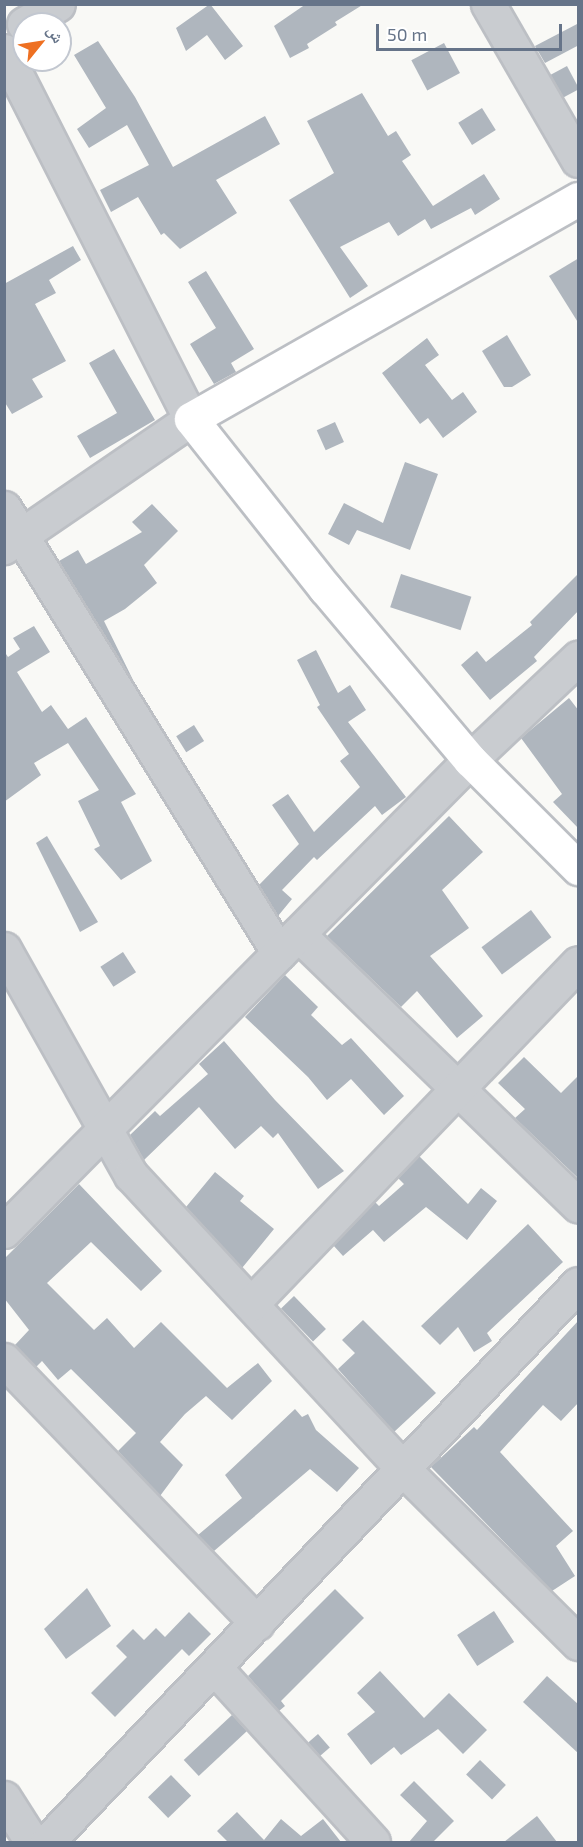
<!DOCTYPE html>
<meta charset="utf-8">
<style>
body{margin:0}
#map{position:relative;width:583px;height:1847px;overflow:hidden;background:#f9f9f6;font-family:"Exo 2","Noto Naskh Arabic",sans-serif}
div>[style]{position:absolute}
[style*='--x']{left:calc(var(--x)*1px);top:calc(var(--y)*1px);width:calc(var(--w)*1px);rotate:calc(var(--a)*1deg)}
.building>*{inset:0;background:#afb6be;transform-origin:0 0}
.roads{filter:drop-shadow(2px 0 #bcbfc4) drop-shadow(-2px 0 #bcbfc4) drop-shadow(0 2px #bcbfc4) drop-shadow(0 -2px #bcbfc4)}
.minor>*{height:33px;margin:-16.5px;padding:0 16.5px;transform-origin:16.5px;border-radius:16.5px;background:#c9ccd0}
.major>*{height:33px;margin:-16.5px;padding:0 16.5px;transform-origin:16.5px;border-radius:16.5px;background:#fff}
span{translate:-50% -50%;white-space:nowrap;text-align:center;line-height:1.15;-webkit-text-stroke:6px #fff;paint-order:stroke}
.frame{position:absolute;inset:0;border:6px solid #667489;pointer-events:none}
.north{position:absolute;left:12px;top:12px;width:60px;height:60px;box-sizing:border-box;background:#fff;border:2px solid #c2c7d0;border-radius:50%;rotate:60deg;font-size:16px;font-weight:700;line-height:24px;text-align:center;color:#667489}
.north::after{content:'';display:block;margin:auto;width:21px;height:27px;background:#ee7022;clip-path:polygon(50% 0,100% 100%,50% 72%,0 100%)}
.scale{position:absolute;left:376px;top:24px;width:186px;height:27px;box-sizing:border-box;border:3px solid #667489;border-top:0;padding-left:8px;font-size:18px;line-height:21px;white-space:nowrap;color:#667489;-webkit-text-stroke:4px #fff;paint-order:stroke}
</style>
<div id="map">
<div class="building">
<div style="clip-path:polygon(210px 4px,243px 46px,225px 60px,207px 35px,186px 51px,176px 28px)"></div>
<div style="clip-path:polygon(306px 4px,364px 4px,335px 22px,337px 25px,307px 44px,309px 48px,290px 58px,274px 26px)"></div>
<div style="clip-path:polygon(579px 23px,579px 45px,545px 63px,535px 46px)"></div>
<div style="clip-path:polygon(98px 41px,135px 97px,173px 167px,265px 116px,280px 144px,216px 180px,237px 213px,180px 249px,164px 233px,161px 235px,138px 197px,111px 212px,100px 190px,149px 165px,127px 125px,89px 148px,77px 129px,106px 108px,74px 55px)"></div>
<div style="left:444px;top:43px;width:34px;height:37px;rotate:62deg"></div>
<div style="left:567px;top:66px;width:26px;height:19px;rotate:62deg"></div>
<div style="clip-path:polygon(362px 93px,388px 136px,396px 131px,411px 155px,402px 161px,433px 206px,484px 174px,500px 199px,475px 215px,471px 208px,431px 229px,425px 219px,398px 236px,389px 222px,340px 247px,368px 286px,350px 298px,289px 200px,334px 173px,307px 121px)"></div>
<div style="left:482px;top:108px;width:26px;height:28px;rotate:58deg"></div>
<div style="clip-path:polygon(73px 246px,81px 260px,49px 280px,56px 293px,35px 304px,66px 361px,32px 379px,43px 397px,12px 414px,4px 401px,4px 284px)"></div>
<div style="clip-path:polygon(579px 258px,579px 324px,549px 276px)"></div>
<div style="clip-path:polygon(206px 271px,254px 349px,231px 363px,236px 372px,214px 384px,190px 344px,216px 328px,188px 282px)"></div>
<div style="clip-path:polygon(507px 335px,531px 375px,512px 387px,504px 387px,482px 351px)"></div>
<div style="clip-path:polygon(427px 338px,439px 355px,425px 365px,452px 400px,463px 392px,477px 412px,443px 438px,428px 418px,420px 424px,382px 373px)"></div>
<div style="clip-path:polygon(114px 349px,155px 420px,90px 458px,77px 436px,117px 413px,89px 363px)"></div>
<div style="left:335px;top:422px;width:22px;height:20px;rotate:66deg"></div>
<div style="clip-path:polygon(405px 462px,438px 474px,410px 550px,357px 530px,349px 545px,328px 534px,344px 503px,383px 523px)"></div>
<div style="clip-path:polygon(152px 504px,178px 531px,144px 565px,157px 583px,125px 609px,104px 621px,136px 686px,59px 561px,78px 550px,86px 564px,142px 532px,132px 522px)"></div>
<div style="clip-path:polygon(579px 573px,579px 610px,534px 657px,537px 661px,490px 700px,461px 665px,477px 651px,486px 662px,532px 625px,530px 622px)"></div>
<div style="left:401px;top:574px;width:74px;height:35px;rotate:18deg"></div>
<div style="clip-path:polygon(34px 626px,50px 652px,17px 672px,42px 712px,51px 705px,68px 729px,86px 717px,136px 794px,121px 802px,152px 861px,121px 880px,94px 849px,100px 846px,78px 801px,99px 790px,68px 743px,34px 763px,41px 775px,4px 802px,4px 651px,8px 657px,20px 649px,13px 638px)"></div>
<div style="clip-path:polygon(316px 650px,338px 693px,350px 685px,366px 710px,348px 722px,406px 797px,382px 815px,375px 806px,317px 860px,314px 857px,282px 890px,292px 899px,278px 916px,259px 885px,299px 844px,272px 805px,288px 794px,314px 832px,360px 787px,340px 761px,349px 754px,317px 707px,320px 705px,297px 660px)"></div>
<div style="clip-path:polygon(569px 698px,579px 711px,579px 829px,553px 802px,562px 794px,521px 738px)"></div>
<div style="left:194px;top:725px;width:19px;height:21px;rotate:58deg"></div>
<div style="clip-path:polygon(449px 816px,483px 852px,442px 890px,469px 928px,430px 956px,483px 1016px,457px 1038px,417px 991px,401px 1007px,327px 936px)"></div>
<div style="clip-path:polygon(47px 836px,98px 922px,80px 932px,36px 843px)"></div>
<div style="left:531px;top:910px;width:34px;height:62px;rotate:53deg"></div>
<div style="left:123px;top:952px;width:24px;height:27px;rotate:57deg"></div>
<div style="clip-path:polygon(285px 975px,318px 1007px,311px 1015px,342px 1045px,351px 1038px,404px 1096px,384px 1115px,351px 1079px,327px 1100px,308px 1077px,245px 1017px)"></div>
<div style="clip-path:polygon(224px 1041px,275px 1100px,344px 1171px,318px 1189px,278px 1133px,273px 1138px,261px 1126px,235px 1149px,199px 1107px,144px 1160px,130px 1135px,155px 1111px,160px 1116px,208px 1074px,199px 1064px)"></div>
<div style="clip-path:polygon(524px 1057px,561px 1093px,579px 1075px,579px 1179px,515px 1118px,525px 1109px,498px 1083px)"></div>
<div style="clip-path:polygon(419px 1156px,468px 1204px,481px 1188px,497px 1201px,467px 1240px,426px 1207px,384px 1242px,373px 1230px,343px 1256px,333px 1245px,375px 1202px,379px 1206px,404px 1184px,398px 1178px)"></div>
<div style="clip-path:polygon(215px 1172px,244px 1196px,240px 1201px,274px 1229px,242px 1268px,186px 1207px)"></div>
<div style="clip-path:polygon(79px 1184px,162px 1271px,141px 1291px,91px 1242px,47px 1283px,94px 1330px,107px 1318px,134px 1348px,161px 1322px,227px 1388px,258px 1363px,272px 1381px,232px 1420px,206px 1396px,185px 1414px,160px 1442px,183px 1465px,160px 1496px,118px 1451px,136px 1433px,71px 1369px,58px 1380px,42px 1361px,36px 1367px,15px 1345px,29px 1330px,4px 1298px,4px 1259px)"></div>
<div style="clip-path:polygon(528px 1224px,563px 1262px,487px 1333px,492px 1341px,474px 1352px,458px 1327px,440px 1345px,421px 1326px)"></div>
<div style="left:294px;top:1296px;width:46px;height:18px;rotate:46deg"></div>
<div style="clip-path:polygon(363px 1320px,436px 1393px,394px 1432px,338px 1369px,355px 1353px,342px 1340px)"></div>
<div style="clip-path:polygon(579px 1320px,579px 1402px,561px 1421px,543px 1405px,500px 1452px,573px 1531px,556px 1546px,575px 1576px,552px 1591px,431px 1467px,474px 1427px,477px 1430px)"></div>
<div style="clip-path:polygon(295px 1409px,302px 1417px,308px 1414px,316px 1430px,359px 1468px,337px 1492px,310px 1469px,214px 1551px,198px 1535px,242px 1498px,225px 1475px)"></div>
<div style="clip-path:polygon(87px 1588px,111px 1626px,66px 1659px,44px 1629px)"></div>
<div style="clip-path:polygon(335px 1589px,364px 1618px,281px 1701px,285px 1706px,279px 1711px,248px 1676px)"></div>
<div style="left:494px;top:1611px;width:37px;height:44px;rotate:57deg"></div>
<div style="clip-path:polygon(189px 1612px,211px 1634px,189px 1656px,182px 1649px,115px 1717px,91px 1693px,127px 1657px,116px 1646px,133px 1629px,144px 1640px,156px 1628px,165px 1637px)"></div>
<div style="clip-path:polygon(380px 1671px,424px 1718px,449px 1693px,487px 1730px,463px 1754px,438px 1729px,401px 1755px,394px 1747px,371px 1765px,347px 1734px,375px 1712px,357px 1693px)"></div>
<div style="clip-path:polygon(547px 1676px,579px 1705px,579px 1754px,523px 1702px)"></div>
<div style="left:232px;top:1715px;width:22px;height:66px;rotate:47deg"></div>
<div style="left:318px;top:1734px;width:18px;height:13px;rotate:49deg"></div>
<div style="left:480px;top:1760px;width:36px;height:20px;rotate:44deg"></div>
<div style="left:171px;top:1775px;width:29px;height:32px;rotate:46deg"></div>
<div style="clip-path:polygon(414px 1781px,454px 1821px,433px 1842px,409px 1842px,427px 1821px,400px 1795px)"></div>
<div style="clip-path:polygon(237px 1812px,264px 1840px,281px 1819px,301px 1836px,323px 1819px,341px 1842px,228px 1842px,217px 1831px)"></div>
<div style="clip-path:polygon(537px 1816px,557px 1842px,504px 1842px)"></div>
</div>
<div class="roads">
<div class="minor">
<div style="--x:488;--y:4;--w:180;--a:60"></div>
<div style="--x:24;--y:24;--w:39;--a:-30"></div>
<div style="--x:4;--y:51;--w:413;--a:63.1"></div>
<div style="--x:191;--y:419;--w:227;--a:145.6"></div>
<div style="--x:4;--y:508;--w:523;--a:58.28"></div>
<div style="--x:298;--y:934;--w:390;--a:44.1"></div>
<div style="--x:4;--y:949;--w:259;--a:60.7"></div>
<div style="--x:131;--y:1175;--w:401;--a:47.2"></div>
<div style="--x:403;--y:1469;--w:247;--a:44.8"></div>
<div style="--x:4;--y:1231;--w:663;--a:-45.31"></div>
<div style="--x:470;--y:760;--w:149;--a:-43.4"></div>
<div style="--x:251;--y:1304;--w:472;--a:-46.2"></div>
<div style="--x:4;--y:1360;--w:365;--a:46.1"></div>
<div style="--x:214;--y:1667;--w:236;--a:47.7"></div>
<div style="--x:4;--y:1798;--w:52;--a:57.5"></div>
<div style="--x:47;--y:1842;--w:770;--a:-46.42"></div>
</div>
<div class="major">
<div style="--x:578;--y:199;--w:445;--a:150.4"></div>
<div style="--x:191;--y:419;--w:216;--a:51.6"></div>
<div style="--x:325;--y:588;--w:225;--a:49.9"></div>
<div style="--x:470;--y:760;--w:153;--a:45"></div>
</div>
</div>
<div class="frame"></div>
<div class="north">ش</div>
<div class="scale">50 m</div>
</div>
